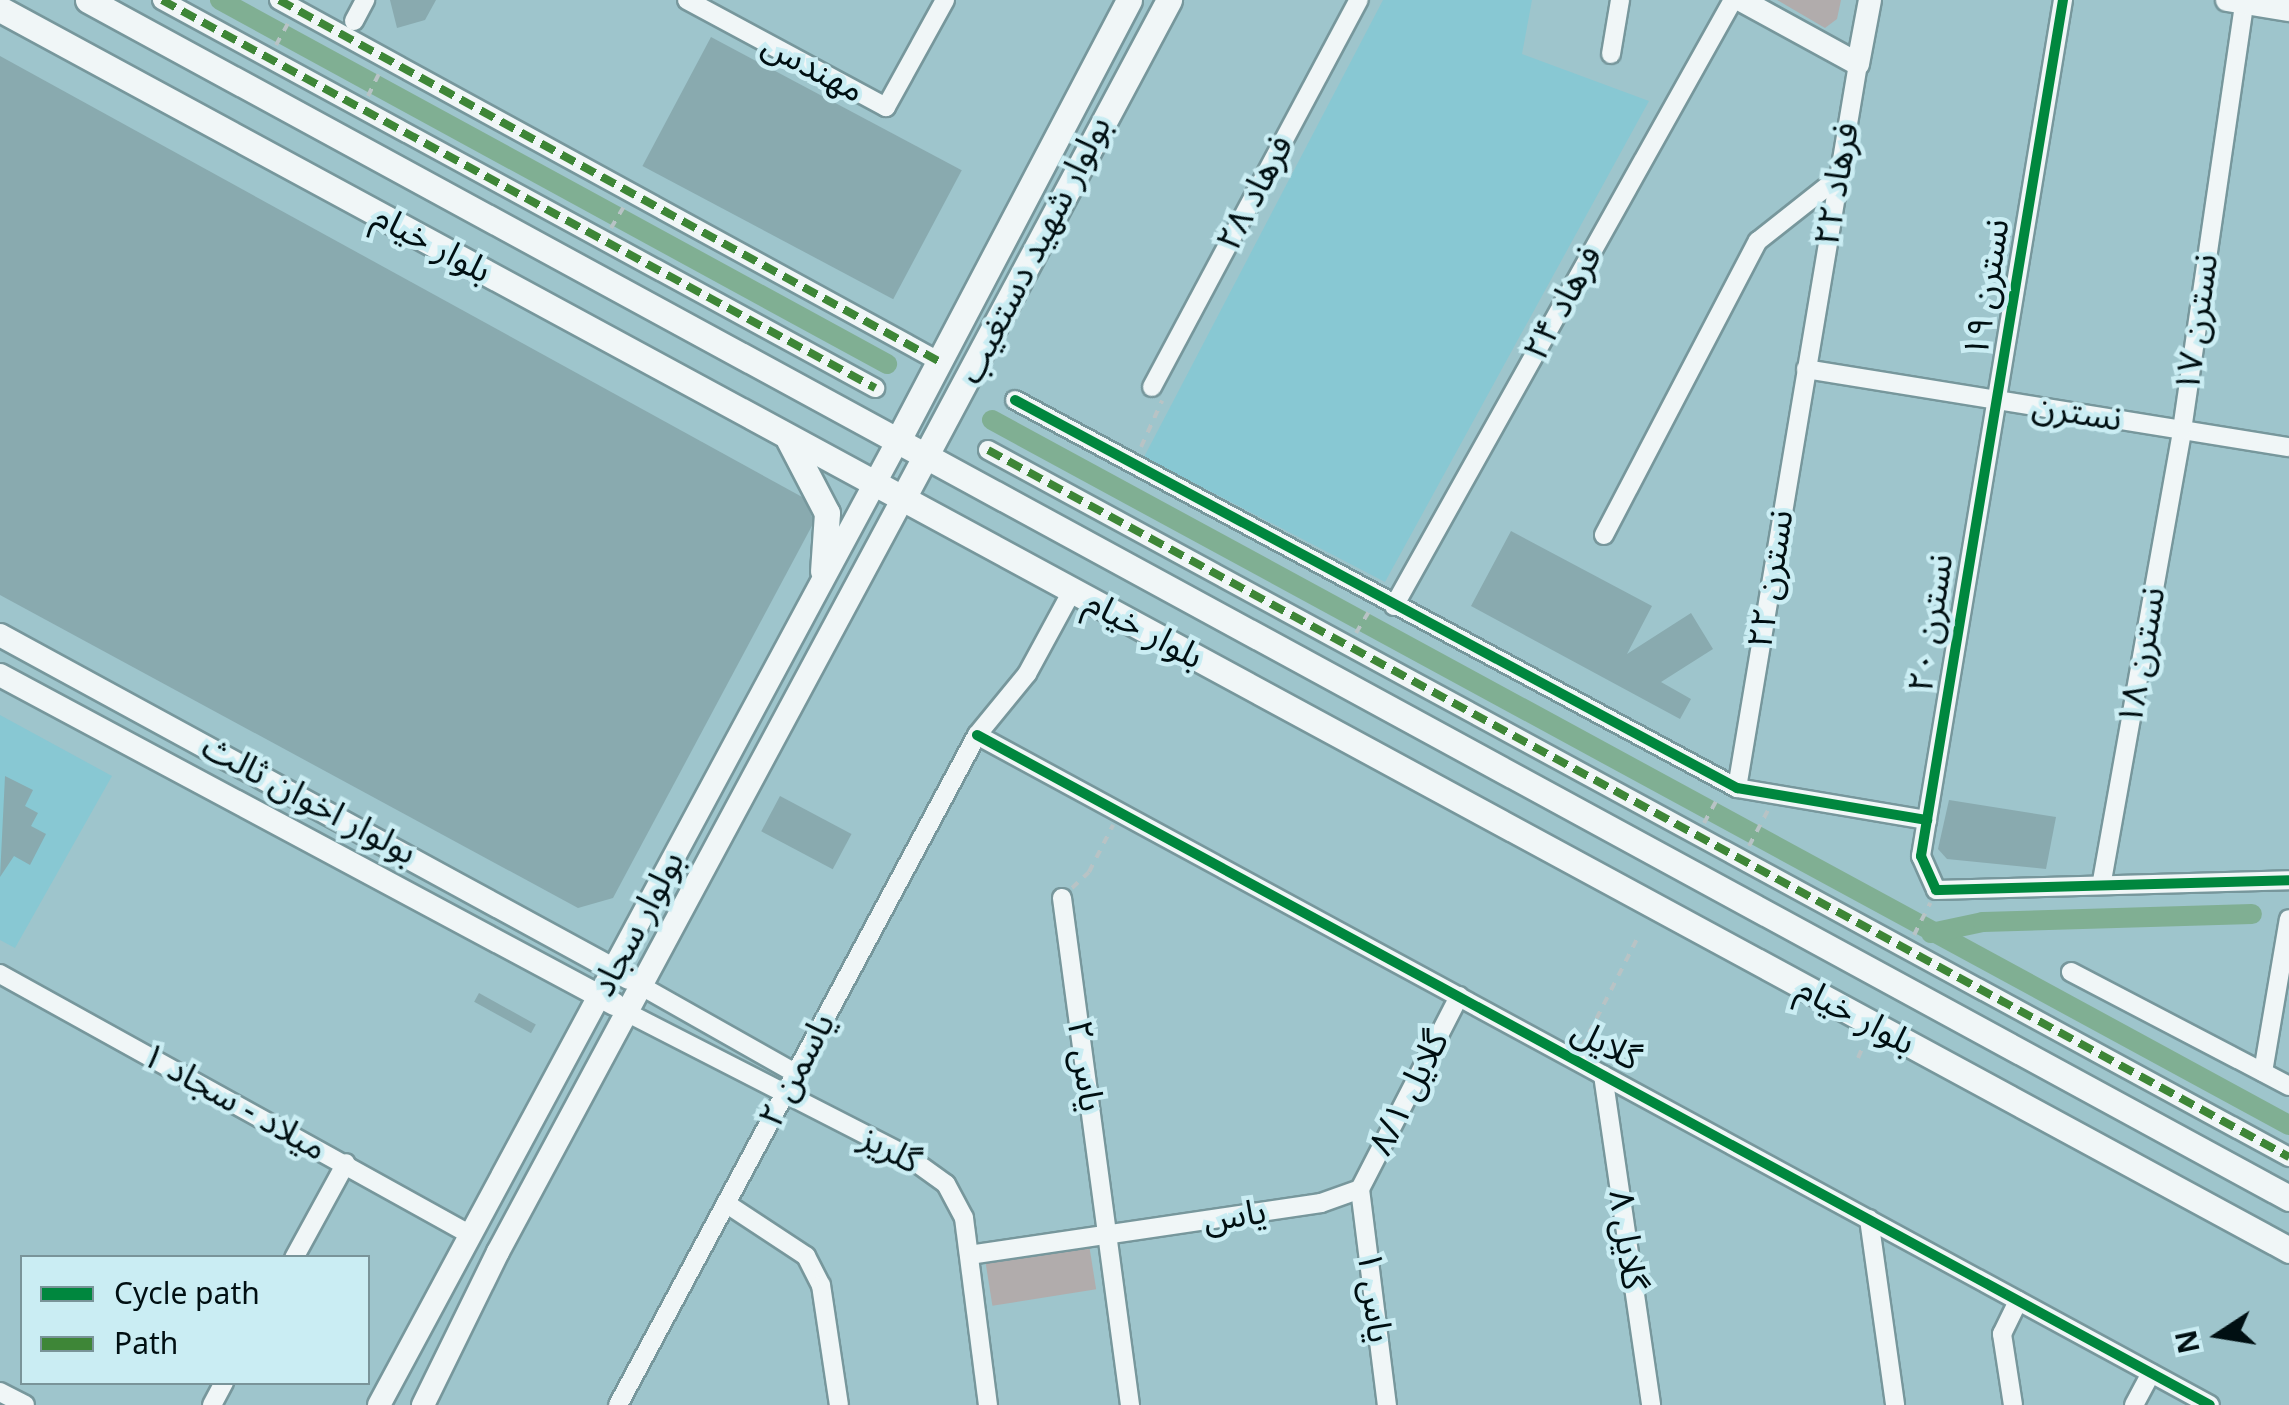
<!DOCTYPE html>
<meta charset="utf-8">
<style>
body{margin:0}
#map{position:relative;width:2289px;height:1405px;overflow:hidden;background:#9ec5cc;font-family:Georgia,"Noto Sans Arabic",serif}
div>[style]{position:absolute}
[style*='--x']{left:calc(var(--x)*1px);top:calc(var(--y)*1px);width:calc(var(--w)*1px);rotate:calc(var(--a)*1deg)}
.built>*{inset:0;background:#88c8d3}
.green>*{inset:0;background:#b1acac;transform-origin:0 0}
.canal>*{height:20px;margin:-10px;padding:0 10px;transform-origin:10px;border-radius:10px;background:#80af93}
.building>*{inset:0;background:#89aaaf;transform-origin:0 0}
.path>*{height:4px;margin-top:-2px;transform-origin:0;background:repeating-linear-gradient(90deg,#b8c3c5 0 8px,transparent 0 16px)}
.roads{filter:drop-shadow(2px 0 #77979c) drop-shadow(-2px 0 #77979c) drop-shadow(0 2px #77979c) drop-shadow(0 -2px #77979c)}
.street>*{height:18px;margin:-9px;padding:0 9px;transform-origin:9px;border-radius:9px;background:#f0f6f7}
.secondary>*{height:22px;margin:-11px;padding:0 11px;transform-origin:11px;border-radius:11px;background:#f0f6f7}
.primary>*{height:25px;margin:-12.5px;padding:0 12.5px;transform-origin:12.5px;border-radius:12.5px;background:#f0f6f7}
.quiet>*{height:8px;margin-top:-4px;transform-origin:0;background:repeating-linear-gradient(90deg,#3e8637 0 15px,transparent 0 23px)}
.cycleway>*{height:10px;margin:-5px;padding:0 5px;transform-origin:5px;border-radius:5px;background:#00873e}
span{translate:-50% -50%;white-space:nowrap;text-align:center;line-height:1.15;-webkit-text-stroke:9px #caedf3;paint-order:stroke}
.street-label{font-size:35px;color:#000f12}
.legend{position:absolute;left:20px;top:1255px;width:350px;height:130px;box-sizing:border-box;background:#caedf3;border:2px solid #799499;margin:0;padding:12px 18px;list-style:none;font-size:30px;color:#000f12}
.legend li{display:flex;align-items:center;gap:20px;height:50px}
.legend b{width:50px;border:2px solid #799499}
.north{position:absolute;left:2169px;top:1285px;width:100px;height:100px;-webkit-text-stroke:8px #caedf3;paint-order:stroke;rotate:258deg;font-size:28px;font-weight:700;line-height:40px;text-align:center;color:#000f12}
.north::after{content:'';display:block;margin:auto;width:35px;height:45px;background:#000f12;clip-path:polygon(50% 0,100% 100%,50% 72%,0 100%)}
</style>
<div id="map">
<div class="built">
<div style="clip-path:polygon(1383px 0,1532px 0,1522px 54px,1649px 101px,1385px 582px,1144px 457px)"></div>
<div style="clip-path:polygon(0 715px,112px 776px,15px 948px,0 940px)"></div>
</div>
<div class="green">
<div style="clip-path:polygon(1777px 0,1841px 0,1837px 19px,1825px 28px)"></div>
<div style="left:1088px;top:1238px;width:52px;height:105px;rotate:81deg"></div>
</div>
<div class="canal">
<div style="--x:220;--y:0;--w:760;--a:28.62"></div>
<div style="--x:992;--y:420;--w:1476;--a:28.53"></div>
<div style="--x:1931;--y:933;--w:53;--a:-11.9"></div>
<div style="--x:1983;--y:922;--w:269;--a:-1.7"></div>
</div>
<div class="building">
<div style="clip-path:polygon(390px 0,436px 0,425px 20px,397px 28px)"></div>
<div style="left:711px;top:37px;width:284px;height:146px;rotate:28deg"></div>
<div style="clip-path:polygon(0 56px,804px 498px,814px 522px,613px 898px,578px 908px,0 595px)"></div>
<div style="clip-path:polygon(1511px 531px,1652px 606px,1627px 654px,1691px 613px,1713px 649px,1661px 682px,1691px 699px,1680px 719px,1471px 606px)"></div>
<div style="clip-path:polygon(5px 776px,33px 790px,25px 806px,38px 813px,31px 826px,46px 834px,30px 865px,14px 856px,0 877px)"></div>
<div style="left:780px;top:796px;width:81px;height:40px;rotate:28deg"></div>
<div style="clip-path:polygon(1949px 800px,2056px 817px,2046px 869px,1947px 859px,1938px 849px)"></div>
<div style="left:479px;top:993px;width:65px;height:10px;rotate:29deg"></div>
</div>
<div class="path">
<div style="--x:276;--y:45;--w:25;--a:-61"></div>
<div style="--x:368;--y:96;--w:25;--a:-64"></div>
<div style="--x:611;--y:228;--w:26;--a:-59"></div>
<div style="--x:1141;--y:447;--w:51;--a:-65.5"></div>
<div style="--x:1356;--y:633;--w:26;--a:-59"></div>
<div style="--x:1704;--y:823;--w:31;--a:-61"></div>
<div style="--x:1749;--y:846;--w:40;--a:-62"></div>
<div style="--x:1072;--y:888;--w:23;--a:-43"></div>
<div style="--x:1089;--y:872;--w:53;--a:-62.9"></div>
<div style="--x:1914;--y:935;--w:36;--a:-63"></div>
<div style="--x:1582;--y:1047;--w:123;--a:-63"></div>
<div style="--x:1858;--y:1058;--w:15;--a:-67"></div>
</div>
<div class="roads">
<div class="street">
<div style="--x:162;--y:0;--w:812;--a:28.55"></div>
<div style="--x:279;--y:0;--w:756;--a:28.7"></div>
<div style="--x:687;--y:0;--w:226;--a:28.3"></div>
<div style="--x:886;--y:107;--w:122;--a:-61.1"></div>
<div style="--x:2063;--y:0;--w:868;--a:99.42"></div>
<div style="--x:1921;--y:856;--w:37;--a:66"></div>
<div style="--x:1936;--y:890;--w:353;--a:-1.6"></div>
<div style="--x:354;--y:21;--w:24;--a:-62"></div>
<div style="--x:1611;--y:54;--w:55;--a:-80.5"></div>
<div style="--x:1806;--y:369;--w:489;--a:9.2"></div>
<div style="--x:1152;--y:387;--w:439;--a:-61.9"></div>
<div style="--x:1015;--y:400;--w:820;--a:28.25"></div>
<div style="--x:1737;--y:788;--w:193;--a:9.6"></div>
<div style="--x:988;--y:450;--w:1481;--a:28.52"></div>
<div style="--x:1604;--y:535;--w:332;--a:-62.4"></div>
<div style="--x:1758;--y:241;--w:103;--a:-38.3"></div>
<div style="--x:1394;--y:606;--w:694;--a:-60.78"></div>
<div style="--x:977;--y:735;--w:1403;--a:28.52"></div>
<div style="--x:1737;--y:788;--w:734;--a:-80.51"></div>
<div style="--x:2102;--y:881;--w:458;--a:-79.9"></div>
<div style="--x:2182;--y:430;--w:435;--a:-81.7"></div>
<div style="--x:1062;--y:898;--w:512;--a:82.36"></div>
<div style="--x:2071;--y:972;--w:246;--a:27.6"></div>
<div style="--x:0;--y:974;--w:534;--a:29.01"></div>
<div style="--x:643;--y:987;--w:175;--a:29.5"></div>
<div style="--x:630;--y:1014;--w:311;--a:27.1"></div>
<div style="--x:907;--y:1156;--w:48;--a:35.7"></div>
<div style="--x:946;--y:1184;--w:38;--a:62"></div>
<div style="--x:964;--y:1218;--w:189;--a:82.7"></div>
<div style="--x:2263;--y:1072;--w:155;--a:-80.4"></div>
<div style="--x:1603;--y:1075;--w:333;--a:81.7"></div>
<div style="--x:1360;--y:1189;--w:218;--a:82.9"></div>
<div style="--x:1360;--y:1189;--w:217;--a:-62.8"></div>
<div style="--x:727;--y:1204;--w:95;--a:33.4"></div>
<div style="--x:806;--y:1256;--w:33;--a:63"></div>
<div style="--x:821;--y:1285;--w:121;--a:81.5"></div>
<div style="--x:1869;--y:1219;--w:188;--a:82"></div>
<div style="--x:969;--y:1255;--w:356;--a:-8.4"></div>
<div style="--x:1321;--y:1203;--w:41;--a:-19.7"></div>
<div style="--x:294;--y:1258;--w:108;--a:-61.3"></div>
<div style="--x:0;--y:1392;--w:28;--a:27"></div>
<div style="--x:212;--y:1405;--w:26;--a:-62"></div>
<div style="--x:618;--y:1405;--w:760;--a:-61.82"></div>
<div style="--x:977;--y:735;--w:79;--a:-50.7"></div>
<div style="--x:1027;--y:674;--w:94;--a:-61.5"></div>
<div style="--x:2013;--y:1405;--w:72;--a:-98.8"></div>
<div style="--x:2002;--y:1334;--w:37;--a:-64"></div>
<div style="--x:2134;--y:1405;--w:36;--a:-62"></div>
</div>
<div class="secondary">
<div style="--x:1741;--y:0;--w:133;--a:28.7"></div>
<div style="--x:1858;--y:64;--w:65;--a:-79.4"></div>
<div style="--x:2227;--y:0;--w:63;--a:9.2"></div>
<div style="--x:0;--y:635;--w:716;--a:28.6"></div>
<div style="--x:0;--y:675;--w:697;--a:28.18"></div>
<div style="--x:379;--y:1405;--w:1093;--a:-61.72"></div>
<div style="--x:423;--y:1405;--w:170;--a:-63.9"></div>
<div style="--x:498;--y:1252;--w:854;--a:-61.75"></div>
</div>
<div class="primary">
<div style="--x:88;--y:0;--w:2506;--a:28.56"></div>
<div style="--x:0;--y:9;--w:2604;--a:28.46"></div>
<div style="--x:789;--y:440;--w:82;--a:62.5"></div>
<div style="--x:827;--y:513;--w:58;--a:93.9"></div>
<div style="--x:897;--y:442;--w:499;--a:-62.3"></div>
<div style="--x:902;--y:500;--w:567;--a:-61.9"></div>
</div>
</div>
<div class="quiet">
<div style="--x:162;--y:0;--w:812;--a:28.55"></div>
<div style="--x:279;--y:0;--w:756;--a:28.7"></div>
<div style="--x:988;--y:450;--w:1481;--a:28.52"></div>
</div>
<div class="cycleway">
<div style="--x:2063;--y:0;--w:868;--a:99.42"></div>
<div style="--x:1921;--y:856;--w:37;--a:66"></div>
<div style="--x:1936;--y:890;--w:353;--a:-1.6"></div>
<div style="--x:1015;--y:400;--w:820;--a:28.25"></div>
<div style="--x:1737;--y:788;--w:193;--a:9.6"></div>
<div style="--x:977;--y:735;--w:1403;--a:28.52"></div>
</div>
<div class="street-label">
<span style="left:813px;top:68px;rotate:28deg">مهندس</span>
<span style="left:1837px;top:184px;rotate:-80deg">فرهاد ۲۲</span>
<span style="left:1255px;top:193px;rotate:-62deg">فرهاد ۲۸</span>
<span style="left:432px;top:244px;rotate:28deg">بلوار خیام</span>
<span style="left:1035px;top:250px;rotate:-63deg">بولوار شهید دستغیب</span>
<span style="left:1987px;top:288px;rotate:-81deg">نسترن ۱۹</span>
<span style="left:1563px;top:303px;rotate:-61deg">فرهاد ۲۴</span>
<span style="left:2197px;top:323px;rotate:-82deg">نسترن ۱۷</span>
<span style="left:2077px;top:413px;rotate:9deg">نسترن</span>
<span style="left:1771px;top:579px;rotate:-81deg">نسترن ۲۲</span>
<span style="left:1931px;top:623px;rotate:-81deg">نسترن ۲۰</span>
<span style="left:1144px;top:630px;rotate:28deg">بلوار خیام</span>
<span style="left:2142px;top:656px;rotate:-80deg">نسترن ۱۸</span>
<span style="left:309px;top:800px;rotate:28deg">بولوار اخوان ثالث</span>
<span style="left:638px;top:924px;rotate:-62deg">بولوار سجاد</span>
<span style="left:1856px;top:1016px;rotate:28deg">بلوار خیام</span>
<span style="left:1606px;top:1045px;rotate:28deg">گلایل</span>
<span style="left:1085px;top:1066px;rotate:82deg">یاس ۲</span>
<span style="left:797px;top:1070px;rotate:-62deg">یاسمن ۲</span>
<span style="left:1409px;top:1093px;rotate:-63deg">گلایل ۸/۱</span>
<span style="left:234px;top:1102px;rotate:29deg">میلاد - سجاد ۱</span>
<span style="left:890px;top:1150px;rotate:28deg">گلریز</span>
<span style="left:1235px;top:1216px;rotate:-8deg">یاس</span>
<span style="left:1627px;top:1240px;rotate:82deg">گلایل ۸</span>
<span style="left:1374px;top:1297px;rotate:83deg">یاس ۱</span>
</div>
<ul class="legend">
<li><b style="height:12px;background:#00873e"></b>Cycle path</li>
<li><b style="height:12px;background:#3e8637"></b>Path</li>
</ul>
<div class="north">N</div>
</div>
